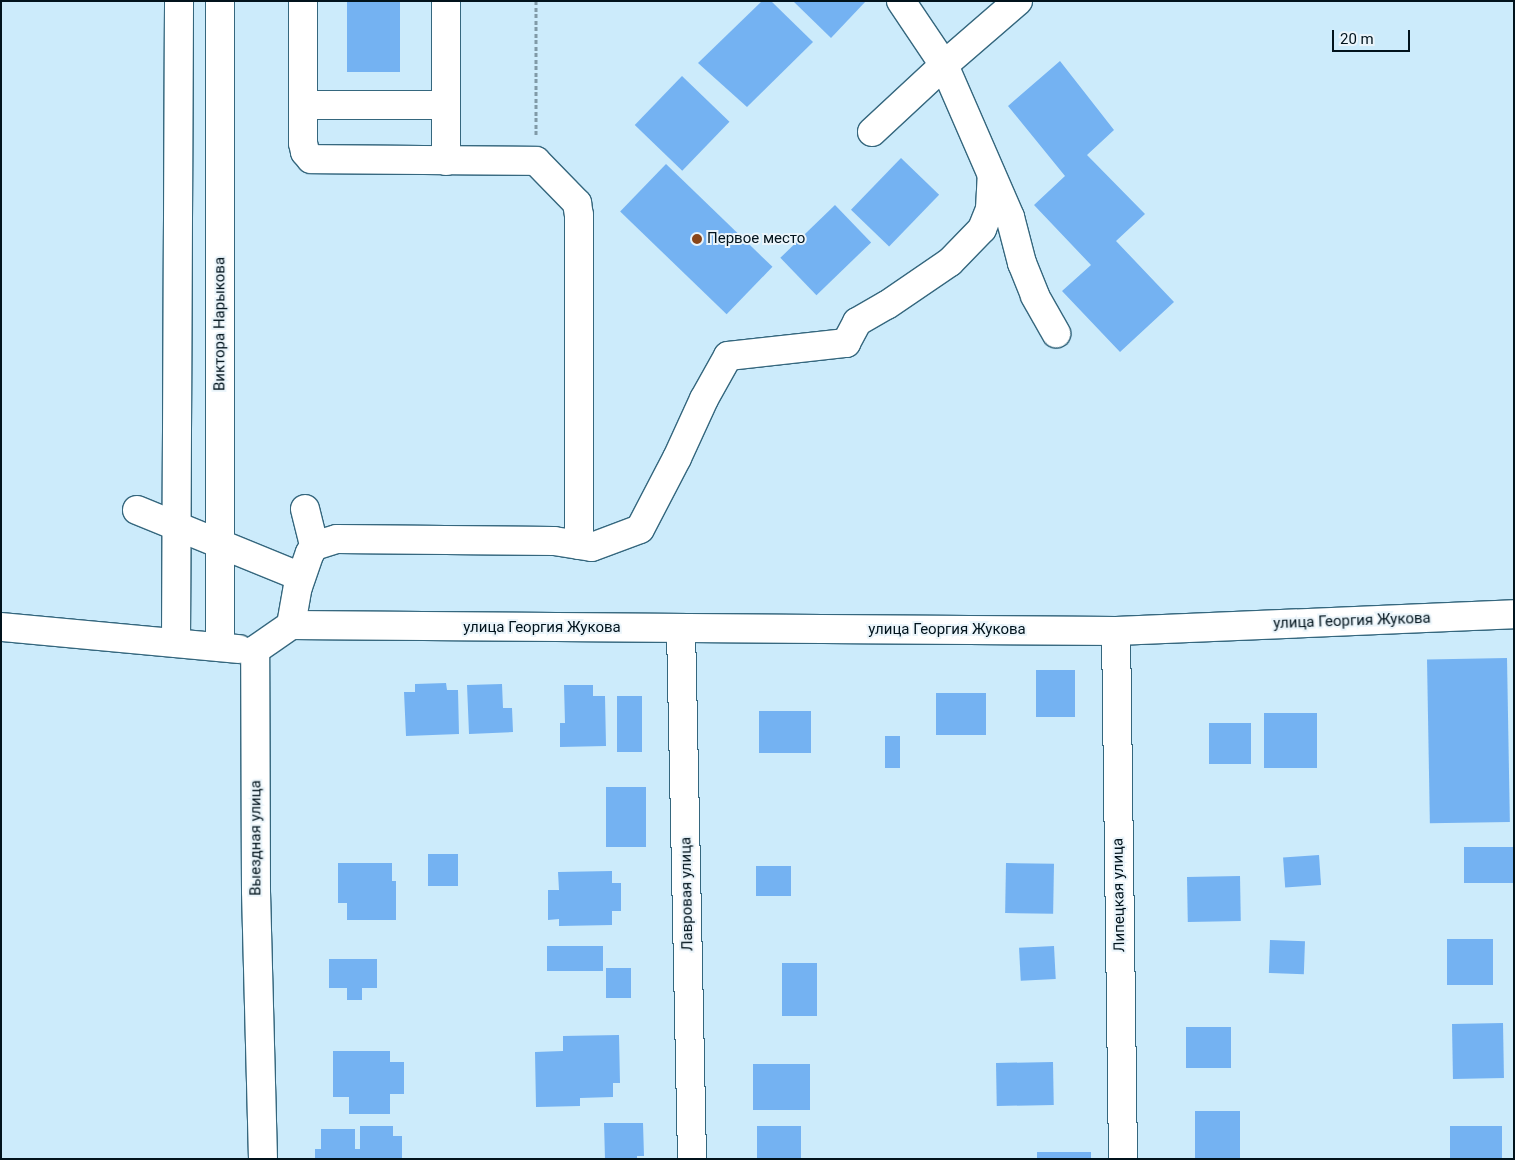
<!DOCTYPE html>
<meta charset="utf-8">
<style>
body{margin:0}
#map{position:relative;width:1515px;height:1160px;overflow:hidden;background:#ccebfb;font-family:Roboto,sans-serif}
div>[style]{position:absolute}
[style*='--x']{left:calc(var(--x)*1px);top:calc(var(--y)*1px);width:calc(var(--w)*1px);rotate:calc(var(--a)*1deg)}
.building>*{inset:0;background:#74b2f2;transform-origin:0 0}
.path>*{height:3px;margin-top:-1.5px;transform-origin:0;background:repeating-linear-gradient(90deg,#809aa7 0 4px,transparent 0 6.5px)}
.roads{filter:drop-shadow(1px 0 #35677e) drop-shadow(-1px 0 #35677e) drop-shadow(0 1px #35677e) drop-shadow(0 -1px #35677e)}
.minor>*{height:28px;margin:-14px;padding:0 14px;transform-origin:14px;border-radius:14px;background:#fff}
.dots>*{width:14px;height:14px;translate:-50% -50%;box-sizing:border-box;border:2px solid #eaf4fa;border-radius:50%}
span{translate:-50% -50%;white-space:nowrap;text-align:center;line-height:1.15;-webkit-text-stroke:4px #eaf4fa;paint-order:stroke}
.poi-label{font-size:15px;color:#01131c}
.left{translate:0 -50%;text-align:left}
.street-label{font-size:15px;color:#01131c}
.frame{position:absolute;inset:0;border:2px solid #01131c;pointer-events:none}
.scale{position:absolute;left:1332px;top:30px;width:78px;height:22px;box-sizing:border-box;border:2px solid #01131c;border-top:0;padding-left:6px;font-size:15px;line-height:18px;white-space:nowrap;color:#01131c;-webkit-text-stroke:4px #eaf4fa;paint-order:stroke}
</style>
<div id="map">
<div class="building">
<div style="left:347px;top:1px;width:53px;height:71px"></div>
<div style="clip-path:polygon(762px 1px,771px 1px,813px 42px,747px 107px,698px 63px)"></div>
<div style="clip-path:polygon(793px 1px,866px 1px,831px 38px)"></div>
<div style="clip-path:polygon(1060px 61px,1114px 130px,1087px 155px,1145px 214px,1116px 241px,1174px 302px,1120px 352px,1062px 291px,1091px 265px,1034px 205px,1065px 176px,1008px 106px)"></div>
<div style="left:682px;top:76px;width:66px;height:68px;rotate:44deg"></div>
<div style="left:901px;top:158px;width:53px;height:72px;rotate:44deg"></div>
<div style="left:666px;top:164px;width:148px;height:66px;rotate:44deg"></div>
<div style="left:835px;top:205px;width:52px;height:76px;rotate:46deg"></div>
<div style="left:1507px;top:658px;width:164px;height:80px;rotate:89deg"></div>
<div style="left:1036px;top:670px;width:39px;height:47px"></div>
<div style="clip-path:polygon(446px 683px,447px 690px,458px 690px,459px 734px,406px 736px,404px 692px,415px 692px,415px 684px)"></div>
<div style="clip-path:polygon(502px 684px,503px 708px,512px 708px,513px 732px,469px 734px,467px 685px)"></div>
<div style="clip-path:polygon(564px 685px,593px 685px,593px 696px,605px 696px,606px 746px,560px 747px,560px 723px,565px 723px)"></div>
<div style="left:936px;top:693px;width:50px;height:42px"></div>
<div style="left:617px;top:696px;width:25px;height:56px"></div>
<div style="left:759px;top:711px;width:52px;height:42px"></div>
<div style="left:1264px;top:713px;width:53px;height:55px"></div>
<div style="left:1209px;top:723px;width:42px;height:41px"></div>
<div style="left:885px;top:736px;width:15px;height:32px"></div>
<div style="left:606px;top:787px;width:40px;height:60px"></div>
<div style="left:1464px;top:847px;width:50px;height:36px"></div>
<div style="left:428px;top:854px;width:30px;height:32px"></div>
<div style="left:1319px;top:855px;width:30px;height:36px;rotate:86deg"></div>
<div style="clip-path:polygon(338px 863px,392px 863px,392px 881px,396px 881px,396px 920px,347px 920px,347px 903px,338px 903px)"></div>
<div style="left:1006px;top:863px;width:48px;height:50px;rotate:1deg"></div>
<div style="left:756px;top:866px;width:35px;height:30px"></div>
<div style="clip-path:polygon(612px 871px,612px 883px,621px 883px,621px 911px,612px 911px,612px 925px,559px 926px,559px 919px,548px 920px,548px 890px,559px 890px,558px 872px)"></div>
<div style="left:1240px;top:876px;width:45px;height:53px;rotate:89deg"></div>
<div style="left:1447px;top:939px;width:46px;height:46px"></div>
<div style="left:1270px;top:940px;width:35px;height:33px;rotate:2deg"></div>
<div style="left:547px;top:946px;width:56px;height:25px"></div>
<div style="left:1054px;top:946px;width:33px;height:35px;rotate:87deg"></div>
<div style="clip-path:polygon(329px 959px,377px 959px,377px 988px,362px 988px,362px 1000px,347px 1000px,347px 988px,329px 988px)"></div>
<div style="left:782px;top:963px;width:35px;height:53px"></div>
<div style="left:606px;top:968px;width:25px;height:30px"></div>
<div style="left:1503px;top:1023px;width:55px;height:51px;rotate:89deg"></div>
<div style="left:1186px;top:1027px;width:45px;height:41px"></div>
<div style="clip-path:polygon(619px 1035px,620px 1083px,613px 1083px,613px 1097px,580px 1098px,580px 1106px,536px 1107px,535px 1052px,563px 1051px,563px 1036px)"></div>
<div style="clip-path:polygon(333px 1051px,390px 1051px,390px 1062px,404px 1062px,404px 1094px,390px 1094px,390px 1114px,349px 1114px,349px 1097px,333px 1097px)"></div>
<div style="left:1053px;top:1062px;width:43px;height:57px;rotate:89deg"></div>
<div style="left:753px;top:1064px;width:57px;height:46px"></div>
<div style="left:1195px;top:1111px;width:45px;height:47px"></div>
<div style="clip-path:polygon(604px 1123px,643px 1123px,644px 1156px,637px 1156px,637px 1159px,605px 1159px)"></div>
<div style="clip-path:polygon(360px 1126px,393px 1126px,393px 1136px,402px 1136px,402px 1159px,315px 1159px,315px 1149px,321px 1149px,321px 1129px,355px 1129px,355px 1149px,360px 1149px)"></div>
<div style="left:757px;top:1126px;width:44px;height:33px"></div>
<div style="left:1450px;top:1126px;width:52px;height:33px"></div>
<div style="left:1037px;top:1152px;width:54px;height:7px"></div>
</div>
<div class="path">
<div style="--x:536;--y:1;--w:134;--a:90"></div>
</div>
<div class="roads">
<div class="minor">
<div style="--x:303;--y:1;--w:142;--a:90"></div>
<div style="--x:303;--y:143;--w:9;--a:77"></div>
<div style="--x:305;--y:152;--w:9;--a:49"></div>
<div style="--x:311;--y:159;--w:225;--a:0.5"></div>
<div style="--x:536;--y:161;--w:59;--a:45.7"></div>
<div style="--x:577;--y:203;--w:12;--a:81"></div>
<div style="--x:579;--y:215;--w:330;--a:90"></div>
<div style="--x:446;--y:1;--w:160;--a:90"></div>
<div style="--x:901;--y:1;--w:77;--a:56.1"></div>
<div style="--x:944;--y:65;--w:98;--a:-40.9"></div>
<div style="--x:303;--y:105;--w:143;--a:0"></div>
<div style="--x:872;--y:132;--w:98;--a:-42.9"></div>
<div style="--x:944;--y:65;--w:166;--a:66.5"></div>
<div style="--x:1010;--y:217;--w:48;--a:75.4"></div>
<div style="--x:1022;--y:263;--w:35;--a:68"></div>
<div style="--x:1035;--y:296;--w:43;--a:60.4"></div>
<div style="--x:305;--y:509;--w:38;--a:76"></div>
<div style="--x:137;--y:510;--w:177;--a:22.2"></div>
<div style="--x:291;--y:625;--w:39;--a:-80"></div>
<div style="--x:298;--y:587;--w:36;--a:-71"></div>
<div style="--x:310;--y:553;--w:8;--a:-60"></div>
<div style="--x:314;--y:546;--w:24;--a:-17"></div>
<div style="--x:337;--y:539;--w:217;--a:0.5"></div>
<div style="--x:554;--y:541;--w:38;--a:9"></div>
<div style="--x:592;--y:547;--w:51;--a:-20.6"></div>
<div style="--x:640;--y:529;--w:80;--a:-62.5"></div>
<div style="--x:677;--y:458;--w:65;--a:-65.4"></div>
<div style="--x:704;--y:399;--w:49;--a:-60.8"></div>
<div style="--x:728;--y:356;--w:119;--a:-6.3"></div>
<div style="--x:846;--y:343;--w:24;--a:-62"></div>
<div style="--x:857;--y:322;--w:34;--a:-30"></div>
<div style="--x:887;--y:305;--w:76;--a:-34.3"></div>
<div style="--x:950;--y:262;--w:46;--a:-45.9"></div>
<div style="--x:982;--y:229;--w:22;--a:-68"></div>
<div style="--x:990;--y:209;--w:33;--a:-87"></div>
<div style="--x:1;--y:627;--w:239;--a:5.3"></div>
<div style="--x:681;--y:629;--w:530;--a:88.81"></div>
<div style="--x:1116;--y:631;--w:528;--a:89.24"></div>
<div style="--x:176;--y:643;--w:642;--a:-89.73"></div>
<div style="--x:220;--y:647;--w:646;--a:-90"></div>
<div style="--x:263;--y:1159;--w:268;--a:-91.5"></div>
<div style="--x:256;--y:891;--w:241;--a:-90.2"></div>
<div style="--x:255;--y:650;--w:44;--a:-34.8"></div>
<div style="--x:291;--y:625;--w:825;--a:0.42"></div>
<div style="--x:1116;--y:631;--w:398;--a:-2.4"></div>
</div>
</div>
<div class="dots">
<div style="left:697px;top:239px;background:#894518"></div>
</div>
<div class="poi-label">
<span class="left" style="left:707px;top:239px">Первое место</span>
</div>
<div class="street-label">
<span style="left:220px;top:324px;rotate:-90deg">Виктора Нарыкова</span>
<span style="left:1352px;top:621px;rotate:-2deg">улица Георгия Жукова</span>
<span style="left:542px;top:628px">улица Георгия Жукова</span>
<span style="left:947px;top:630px">улица Георгия Жукова</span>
<span style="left:256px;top:838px;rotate:-90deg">Выездная улица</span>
<span style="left:687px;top:894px;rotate:-91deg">Лавровая улица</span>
<span style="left:1119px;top:895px;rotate:-91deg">Липецкая улица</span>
</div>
<div class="frame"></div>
<div class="scale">20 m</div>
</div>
